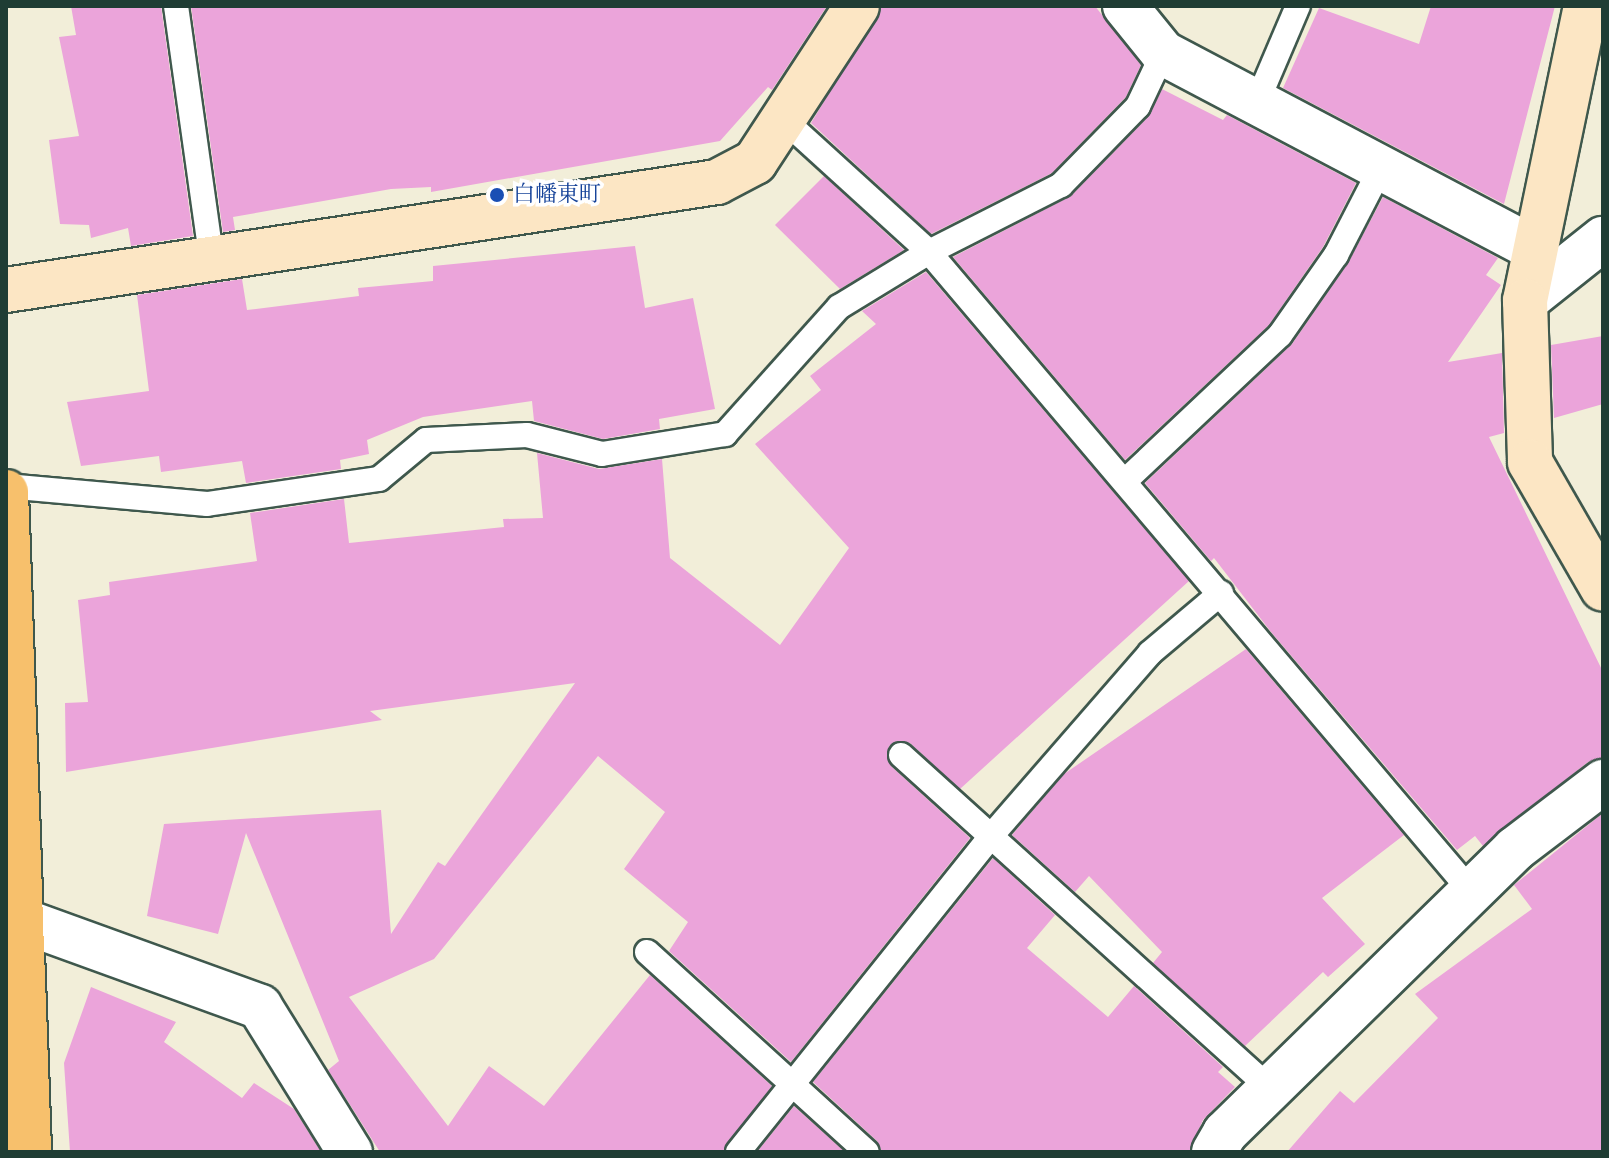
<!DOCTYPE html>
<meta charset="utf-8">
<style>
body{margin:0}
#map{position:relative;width:1609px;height:1158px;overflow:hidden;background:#f2eed9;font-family:Alegreya,"Noto Serif JP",serif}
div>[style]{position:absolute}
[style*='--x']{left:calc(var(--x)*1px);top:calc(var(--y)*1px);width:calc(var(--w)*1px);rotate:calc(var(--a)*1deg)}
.building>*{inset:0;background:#eba4da}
.roads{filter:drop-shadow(2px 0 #3f584d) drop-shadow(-2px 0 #3f584d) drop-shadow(0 2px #3f584d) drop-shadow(0 -2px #3f584d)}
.lane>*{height:24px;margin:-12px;padding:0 12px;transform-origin:12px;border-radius:12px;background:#fff}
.street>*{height:44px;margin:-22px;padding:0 22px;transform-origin:22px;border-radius:22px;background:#fff}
.secondary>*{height:44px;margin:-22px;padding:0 22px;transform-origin:22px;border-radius:22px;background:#fce6c4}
.primary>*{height:44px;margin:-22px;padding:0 22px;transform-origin:22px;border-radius:22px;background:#f7c06c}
.dots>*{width:22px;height:22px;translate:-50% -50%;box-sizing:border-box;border:4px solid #fff;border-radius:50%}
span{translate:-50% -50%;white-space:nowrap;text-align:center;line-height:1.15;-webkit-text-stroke:7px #fff;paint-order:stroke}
.transit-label{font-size:22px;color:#164399}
.left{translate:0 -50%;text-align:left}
.frame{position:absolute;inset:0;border:8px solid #1f3d34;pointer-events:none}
</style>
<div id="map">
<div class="building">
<div style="clip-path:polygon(71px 6px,161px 6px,193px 236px,131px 246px,128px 228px,91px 238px,89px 225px,60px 224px,49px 140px,79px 136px,59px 37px,76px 35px)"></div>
<div style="clip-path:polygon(191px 6px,827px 6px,772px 90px,768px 87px,720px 141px,431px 192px,431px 187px,391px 189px,233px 217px,235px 230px,223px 232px)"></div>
<div style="clip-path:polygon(882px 6px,1095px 6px,1141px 65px,1126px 97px,1052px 173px,931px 234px,811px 123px)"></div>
<div style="clip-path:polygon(1431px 6px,1555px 6px,1504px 204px,1283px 88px,1319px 8px,1419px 44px)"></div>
<div style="clip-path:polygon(1162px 89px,1223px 120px,1227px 115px,1356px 183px,1323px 247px,1269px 325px,1125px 460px,953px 257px,1071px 196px,1149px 116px)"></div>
<div style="clip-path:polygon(824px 176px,904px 250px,840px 289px,775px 225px)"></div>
<div style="clip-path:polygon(1383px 197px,1498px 258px,1486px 275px,1501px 285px,1448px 362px,1502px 353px,1504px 433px,1489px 437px,1603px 672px,1603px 758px,1588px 762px,1483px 846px,1475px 836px,1457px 850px,1271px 632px,1214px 558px,1211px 561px,1145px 483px,1292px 344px,1348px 263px)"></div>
<div style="clip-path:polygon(635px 246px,645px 308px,693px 298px,715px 409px,659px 419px,660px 429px,603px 439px,534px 421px,532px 401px,423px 417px,367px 440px,369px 454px,340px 460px,341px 469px,246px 483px,242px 461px,161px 472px,159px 456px,81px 466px,67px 402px,149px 391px,137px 295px,242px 279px,247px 310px,359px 296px,358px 288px,433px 281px,433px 266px)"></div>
<div style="clip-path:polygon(926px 272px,1189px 581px,960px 789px,910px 743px,897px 741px,889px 746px,891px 766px,970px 838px,791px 1062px,669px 951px,688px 922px,624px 869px,665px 812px,598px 756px,434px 959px,349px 997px,448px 1126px,489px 1066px,544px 1106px,650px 975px,772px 1086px,723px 1152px,380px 1152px,328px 1070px,339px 1061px,246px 833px,218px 934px,147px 916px,164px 824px,381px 810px,391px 934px,438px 862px,445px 866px,575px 683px,370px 711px,382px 720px,66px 772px,65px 703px,88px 702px,78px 600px,110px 595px,109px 582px,257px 561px,250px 513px,344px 499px,349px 543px,504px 527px,503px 519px,543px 518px,537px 453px,599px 469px,662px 459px,670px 558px,780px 645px,849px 548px,755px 444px,821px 390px,810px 376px,876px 324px,862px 311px)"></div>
<div style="clip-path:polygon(1603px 336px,1603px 404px,1554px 418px,1551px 345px)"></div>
<div style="clip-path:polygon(1246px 649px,1404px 835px,1322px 898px,1365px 944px,1328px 977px,1323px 972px,1245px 1046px,1153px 963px,1162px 952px,1089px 876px,1075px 892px,1012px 835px,1064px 774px)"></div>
<div style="clip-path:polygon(1603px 813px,1603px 1152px,1287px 1152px,1340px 1091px,1354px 1103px,1438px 1018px,1415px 994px,1532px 909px,1514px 885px)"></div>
<div style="clip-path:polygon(993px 858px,1055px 915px,1027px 948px,1108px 1017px,1134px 986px,1223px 1067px,1218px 1072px,1235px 1087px,1203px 1120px,1189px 1152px,882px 1152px,877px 1141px,813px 1082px)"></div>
<div style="clip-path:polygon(91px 987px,176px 1022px,164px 1042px,242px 1098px,254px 1083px,294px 1109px,321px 1152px,70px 1152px,64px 1063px)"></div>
<div style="clip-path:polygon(794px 1106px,845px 1152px,757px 1152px)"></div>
</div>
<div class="roads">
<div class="lane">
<div style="--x:176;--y:6;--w:259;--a:82"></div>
<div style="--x:1257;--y:102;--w:104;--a:-66.9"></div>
<div style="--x:783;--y:119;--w:197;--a:42.3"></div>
<div style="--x:929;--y:252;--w:838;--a:49.7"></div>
<div style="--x:1125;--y:481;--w:213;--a:-43.3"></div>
<div style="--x:1280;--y:335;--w:98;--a:-55"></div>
<div style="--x:1336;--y:255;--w:98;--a:-62.7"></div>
<div style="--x:6;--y:486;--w:202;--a:5.1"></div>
<div style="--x:207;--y:504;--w:174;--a:-8.3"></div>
<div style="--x:379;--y:479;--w:61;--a:-39.7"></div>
<div style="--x:426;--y:440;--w:101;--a:-2.8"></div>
<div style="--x:527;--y:435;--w:77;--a:14.2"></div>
<div style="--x:602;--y:454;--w:125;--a:-9.2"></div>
<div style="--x:725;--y:434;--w:171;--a:-48.1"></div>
<div style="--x:839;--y:307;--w:105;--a:-31.4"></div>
<div style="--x:929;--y:252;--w:148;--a:-26.9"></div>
<div style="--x:1061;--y:185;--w:110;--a:-45.7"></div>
<div style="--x:1138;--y:106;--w:59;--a:-64.7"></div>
<div style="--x:901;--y:755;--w:498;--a:42.1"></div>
<div style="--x:647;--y:952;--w:297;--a:42.3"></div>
<div style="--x:738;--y:1152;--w:405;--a:-51.3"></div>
<div style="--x:991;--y:836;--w:242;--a:-49"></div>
<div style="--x:1150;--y:653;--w:93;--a:-40.2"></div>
</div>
<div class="street">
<div style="--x:1125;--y:6;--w:60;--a:51"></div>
<div style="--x:1163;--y:53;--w:420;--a:27.8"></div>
<div style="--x:1525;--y:301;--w:100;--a:-38.5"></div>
<div style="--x:23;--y:921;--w:252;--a:19.9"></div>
<div style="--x:260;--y:1007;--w:171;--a:58.2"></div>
<div style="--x:1214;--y:1152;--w:22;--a:-60"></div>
<div style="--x:1225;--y:1133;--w:406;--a:-44.4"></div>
<div style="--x:1515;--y:849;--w:111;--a:-37.3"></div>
</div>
<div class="secondary">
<div style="--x:1586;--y:6;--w:301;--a:101.7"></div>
<div style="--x:1525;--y:301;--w:161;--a:88.2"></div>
<div style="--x:1530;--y:462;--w:146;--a:60.1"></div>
<div style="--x:6;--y:290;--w:719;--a:-8.64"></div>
<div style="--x:717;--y:182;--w:43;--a:-27.8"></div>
<div style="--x:755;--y:162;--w:186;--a:-56.8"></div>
</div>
<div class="primary">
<div style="--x:6;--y:492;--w:660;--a:88"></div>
</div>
</div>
<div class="dots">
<div style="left:497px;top:195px;background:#1a4fb4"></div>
</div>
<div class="transit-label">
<span class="left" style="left:513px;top:195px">白幡東町</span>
</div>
<div class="frame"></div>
</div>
